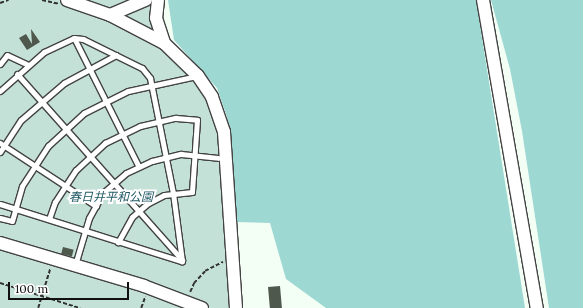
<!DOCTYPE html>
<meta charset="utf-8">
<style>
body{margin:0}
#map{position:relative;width:583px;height:308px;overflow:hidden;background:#f3fef5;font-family:Lora,"Noto Sans JP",serif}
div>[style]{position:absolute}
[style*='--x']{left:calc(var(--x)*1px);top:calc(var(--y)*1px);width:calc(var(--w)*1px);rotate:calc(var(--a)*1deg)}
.forest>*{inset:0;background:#9dd8d3}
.cemetery>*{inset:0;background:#c4e1d8}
.building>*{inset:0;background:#4f584c;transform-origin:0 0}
.path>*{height:1.5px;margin-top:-0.75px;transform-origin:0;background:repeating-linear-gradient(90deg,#323232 0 4px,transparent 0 6px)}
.roads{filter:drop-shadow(1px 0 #434343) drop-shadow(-1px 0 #434343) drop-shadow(0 1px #434343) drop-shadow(0 -1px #434343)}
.service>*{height:5px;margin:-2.5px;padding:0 2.5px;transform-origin:2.5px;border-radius:2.5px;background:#fff}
.tertiary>*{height:12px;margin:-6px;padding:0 6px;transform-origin:6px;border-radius:6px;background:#fff}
span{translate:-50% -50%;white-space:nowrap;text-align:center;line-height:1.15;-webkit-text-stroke:4px #fff;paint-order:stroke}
.park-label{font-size:12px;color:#225b66;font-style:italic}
.scale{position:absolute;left:8px;top:282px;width:121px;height:18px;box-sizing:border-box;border:2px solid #101010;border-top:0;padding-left:5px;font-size:12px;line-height:14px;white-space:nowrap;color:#101010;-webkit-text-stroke:3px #fff;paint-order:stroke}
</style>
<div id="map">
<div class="forest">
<div style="clip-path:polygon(168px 0,476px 0,525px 308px,326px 308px,286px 279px,270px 223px,235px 222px,227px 117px,217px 88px,174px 40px)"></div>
<div style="clip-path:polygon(491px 0,583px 0,583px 308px,549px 308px,522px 131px,510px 69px)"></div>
</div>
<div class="cemetery">
<div style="clip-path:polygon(0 0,151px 0,150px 19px,197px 81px,208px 100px,218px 129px,231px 308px,0 308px)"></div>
</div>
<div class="building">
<div style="clip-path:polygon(31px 29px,40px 42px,27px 50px,19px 38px,26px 34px,32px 44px)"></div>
<div style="left:63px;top:247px;width:11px;height:7px;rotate:15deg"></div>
<div style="left:280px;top:286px;width:22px;height:12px;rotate:85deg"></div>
</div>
<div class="path">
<div style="--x:42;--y:0;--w:17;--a:13"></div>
<div style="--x:0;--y:3;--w:9;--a:-21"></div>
<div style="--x:0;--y:283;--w:84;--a:17.4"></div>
<div style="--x:190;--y:292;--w:10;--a:-66"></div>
<div style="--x:194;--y:283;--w:16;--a:-47"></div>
<div style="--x:205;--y:271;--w:20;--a:-27"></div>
<div style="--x:38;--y:308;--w:41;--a:-72.9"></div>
<div style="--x:141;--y:308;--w:12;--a:-70"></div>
</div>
<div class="roads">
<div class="service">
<div style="--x:74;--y:38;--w:144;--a:63.3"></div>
<div style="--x:0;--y:64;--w:11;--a:-52"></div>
<div style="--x:7;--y:55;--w:23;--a:25"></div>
<div style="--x:17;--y:74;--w:249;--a:48.4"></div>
<div style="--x:0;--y:91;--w:59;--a:-41.6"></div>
<div style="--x:44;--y:52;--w:33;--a:-25"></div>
<div style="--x:74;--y:38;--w:9;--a:6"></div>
<div style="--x:83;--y:39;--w:66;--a:26.2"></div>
<div style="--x:142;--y:68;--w:13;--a:51"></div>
<div style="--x:150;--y:78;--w:117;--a:78.7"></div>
<div style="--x:173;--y:193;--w:69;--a:82.5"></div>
<div style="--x:0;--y:143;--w:115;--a:33.3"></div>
<div style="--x:0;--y:152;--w:38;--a:-57"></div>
<div style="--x:21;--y:120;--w:57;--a:-40.7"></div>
<div style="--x:64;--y:83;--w:59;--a:-28.3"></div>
<div style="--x:0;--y:204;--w:190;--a:17.5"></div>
<div style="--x:0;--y:218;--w:12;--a:14"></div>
<div style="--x:12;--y:221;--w:36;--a:-74"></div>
<div style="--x:22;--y:186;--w:48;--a:-57"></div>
<div style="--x:48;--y:146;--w:49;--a:-42.5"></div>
<div style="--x:84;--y:113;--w:49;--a:-26.6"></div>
<div style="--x:128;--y:91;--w:71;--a:-12.3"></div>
<div style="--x:49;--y:219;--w:18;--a:-71"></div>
<div style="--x:55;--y:202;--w:38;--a:-57"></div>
<div style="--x:76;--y:170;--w:40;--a:-43"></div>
<div style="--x:105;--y:143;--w:39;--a:-26"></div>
<div style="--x:140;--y:126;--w:37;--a:-13"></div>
<div style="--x:176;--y:118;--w:21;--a:5"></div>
<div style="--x:197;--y:120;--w:72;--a:94"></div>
<div style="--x:192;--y:192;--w:28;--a:174"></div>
<div style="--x:164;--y:195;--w:18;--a:153"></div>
<div style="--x:148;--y:203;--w:21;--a:139"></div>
<div style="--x:132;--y:217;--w:29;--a:119"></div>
<div style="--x:75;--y:265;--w:49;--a:-73.4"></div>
<div style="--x:89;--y:218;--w:29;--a:-61"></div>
<div style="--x:103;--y:193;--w:30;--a:-41"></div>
<div style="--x:126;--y:173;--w:29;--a:-25"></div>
<div style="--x:152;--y:161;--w:30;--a:-14"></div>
<div style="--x:181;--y:154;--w:37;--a:6"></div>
</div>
<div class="tertiary">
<div style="--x:67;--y:0;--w:46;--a:19.2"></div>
<div style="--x:110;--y:15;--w:61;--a:27.4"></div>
<div style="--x:164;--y:43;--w:47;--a:44.1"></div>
<div style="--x:198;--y:76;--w:25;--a:56"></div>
<div style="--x:212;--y:97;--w:37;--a:71"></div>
<div style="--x:224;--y:132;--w:176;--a:86.1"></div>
<div style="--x:158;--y:0;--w:18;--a:96"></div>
<div style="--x:156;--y:18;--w:26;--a:72"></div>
<div style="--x:483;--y:0;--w:313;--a:80.1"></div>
<div style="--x:110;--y:15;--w:39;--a:-23"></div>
<div style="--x:0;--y:243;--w:150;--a:16.6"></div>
<div style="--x:144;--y:286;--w:62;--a:20.8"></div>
</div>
</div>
<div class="park-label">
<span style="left:111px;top:197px">春日井平和公園</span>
</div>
<div class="scale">100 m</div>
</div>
